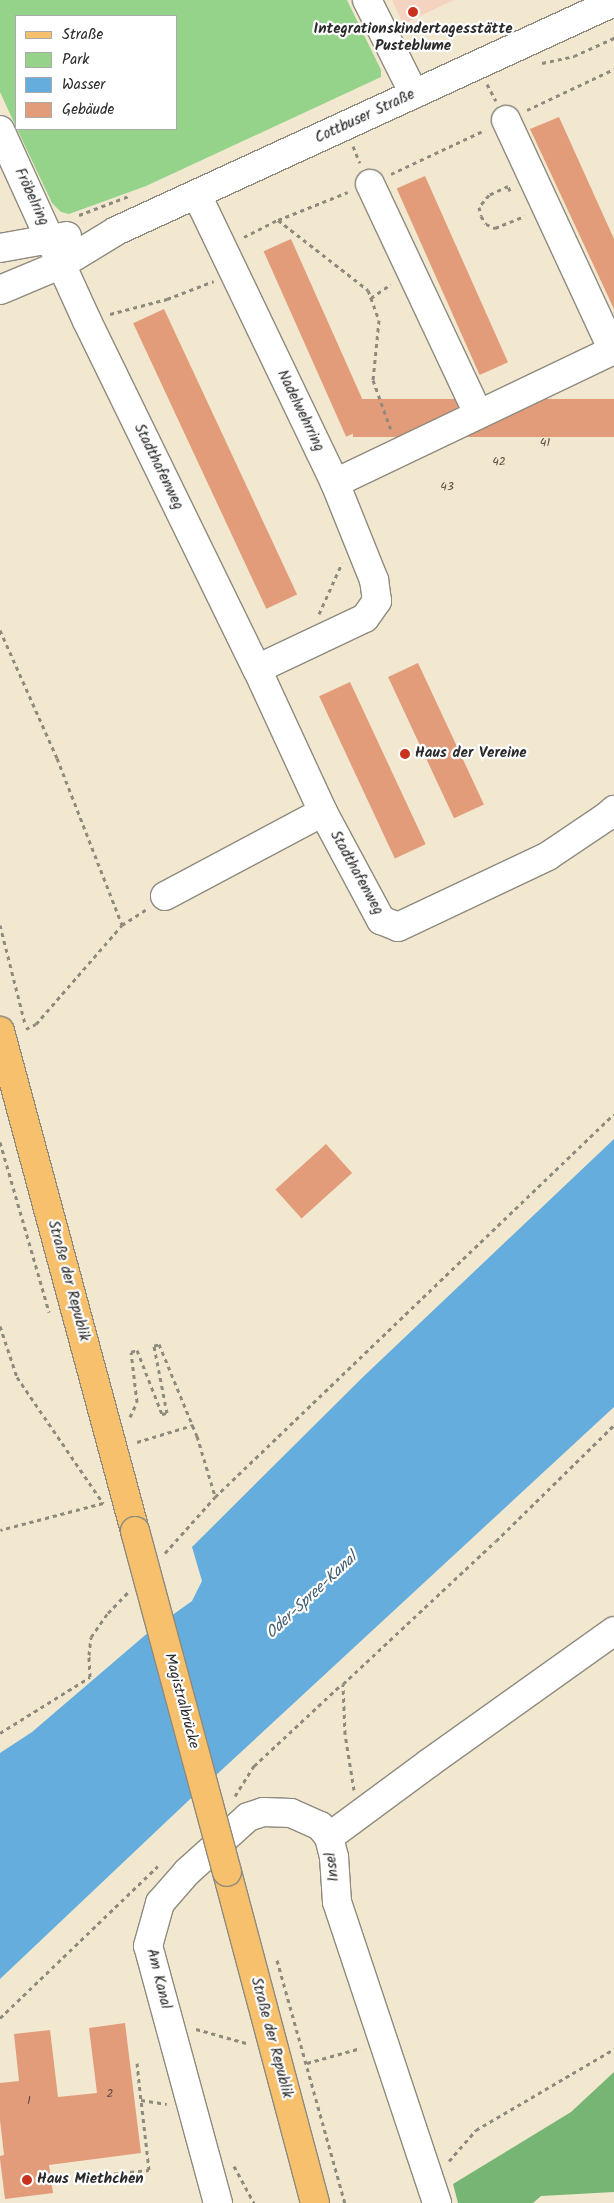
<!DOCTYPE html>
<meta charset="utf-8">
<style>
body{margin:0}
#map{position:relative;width:614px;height:2203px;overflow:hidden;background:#f2e8d0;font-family:Kalam,sans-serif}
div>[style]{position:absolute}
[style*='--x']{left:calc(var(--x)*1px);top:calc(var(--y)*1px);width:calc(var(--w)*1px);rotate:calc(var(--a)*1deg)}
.built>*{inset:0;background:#f4d3c0}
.green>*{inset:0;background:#94d389}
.forest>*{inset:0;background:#77b575}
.water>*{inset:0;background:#65addc}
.building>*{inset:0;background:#e29c7a;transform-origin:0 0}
.path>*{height:3px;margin-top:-1.5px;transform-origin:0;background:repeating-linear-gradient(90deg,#8e8a7e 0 4px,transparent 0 8px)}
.roads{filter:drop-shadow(1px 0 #8e8a7e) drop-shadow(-1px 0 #8e8a7e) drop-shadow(0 1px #8e8a7e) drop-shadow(0 -1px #8e8a7e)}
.minor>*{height:28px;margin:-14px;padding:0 14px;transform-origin:14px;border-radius:14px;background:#fff}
.major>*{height:28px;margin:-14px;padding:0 14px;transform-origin:14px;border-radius:14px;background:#f7c06c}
.bridges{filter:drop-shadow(1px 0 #8e8a7e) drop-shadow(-1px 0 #8e8a7e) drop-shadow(0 1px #8e8a7e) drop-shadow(0 -1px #8e8a7e)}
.major-bridge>*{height:28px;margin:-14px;padding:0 14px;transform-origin:14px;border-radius:14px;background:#f7c06c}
.dots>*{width:14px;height:14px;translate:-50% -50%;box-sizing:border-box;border:2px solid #fff;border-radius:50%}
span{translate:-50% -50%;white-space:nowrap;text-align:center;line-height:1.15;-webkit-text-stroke:4.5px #fff;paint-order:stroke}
.number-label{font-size:12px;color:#59473f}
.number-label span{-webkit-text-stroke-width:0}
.poi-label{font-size:15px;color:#2b2b2b;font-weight:700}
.left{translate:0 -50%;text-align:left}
.street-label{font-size:15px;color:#2b2b2b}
.water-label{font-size:16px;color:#425f72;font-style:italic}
.legend{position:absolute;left:15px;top:15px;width:162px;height:115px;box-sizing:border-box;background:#fff;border:1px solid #aaa;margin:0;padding:6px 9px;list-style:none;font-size:15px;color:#2b2b2b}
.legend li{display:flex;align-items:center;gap:10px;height:25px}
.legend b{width:25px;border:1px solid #aaa}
</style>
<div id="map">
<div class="built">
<div style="clip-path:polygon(392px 0,454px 0,403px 24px)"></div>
</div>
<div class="green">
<div style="clip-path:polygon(0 0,347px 0,381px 70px,381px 77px,146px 186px,69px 214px,61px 212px,52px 203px,17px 129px,176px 129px,176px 16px,16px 16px,16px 127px,0 92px)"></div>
</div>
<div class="forest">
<div style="clip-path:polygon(614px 2072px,614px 2192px,541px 2196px,533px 2203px,458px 2203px,453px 2184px,571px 2112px)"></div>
</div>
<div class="water">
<div style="clip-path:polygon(614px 1139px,614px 1407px,187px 1802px,0 1979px,0 1753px,32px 1732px,150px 1631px,192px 1601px,202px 1581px,192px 1547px,364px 1376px)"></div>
</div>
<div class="building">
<div style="clip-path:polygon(559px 117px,614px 239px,614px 309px,530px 129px)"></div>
<div style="left:425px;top:176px;width:204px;height:31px;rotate:66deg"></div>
<div style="left:291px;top:239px;width:203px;height:30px;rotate:66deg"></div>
<div style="left:164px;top:309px;width:315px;height:34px;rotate:65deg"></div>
<div style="left:614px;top:399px;width:38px;height:261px;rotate:90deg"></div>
<div style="left:418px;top:663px;width:156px;height:33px;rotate:65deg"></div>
<div style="left:350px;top:682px;width:179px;height:34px;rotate:65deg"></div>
<div style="left:326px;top:1144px;width:39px;height:68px;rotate:48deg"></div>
<div style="clip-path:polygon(125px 2023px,141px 2153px,49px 2165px,53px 2193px,5px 2199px,0 2159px,0 2156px,4px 2155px,0 2120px,0 2083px,19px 2081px,14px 2034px,50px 2030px,58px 2097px,97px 2093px,89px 2028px)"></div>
</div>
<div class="path">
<div style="--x:542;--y:63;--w:33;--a:-12"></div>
<div style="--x:574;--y:56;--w:44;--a:-24.2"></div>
<div style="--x:487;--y:84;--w:19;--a:62"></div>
<div style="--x:527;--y:110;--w:96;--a:-25.2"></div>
<div style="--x:353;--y:146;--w:18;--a:68"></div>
<div style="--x:391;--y:174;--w:104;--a:-25.1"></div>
<div style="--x:510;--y:191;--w:5;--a:-112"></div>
<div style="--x:508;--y:186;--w:21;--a:155"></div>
<div style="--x:489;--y:195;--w:16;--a:130"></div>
<div style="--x:479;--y:207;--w:9;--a:77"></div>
<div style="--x:481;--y:216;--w:9;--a:58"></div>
<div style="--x:486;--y:224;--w:10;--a:24"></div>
<div style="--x:495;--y:228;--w:32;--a:-22"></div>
<div style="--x:79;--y:215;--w:53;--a:-20.8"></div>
<div style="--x:278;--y:220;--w:114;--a:37.9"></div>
<div style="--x:368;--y:290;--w:32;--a:70"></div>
<div style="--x:379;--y:320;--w:60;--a:95.7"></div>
<div style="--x:373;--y:380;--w:53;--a:70.2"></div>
<div style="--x:244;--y:237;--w:38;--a:-27"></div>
<div style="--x:278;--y:220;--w:75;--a:-21.8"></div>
<div style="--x:371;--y:298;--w:24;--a:-35"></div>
<div style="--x:110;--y:314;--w:59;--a:-14.7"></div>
<div style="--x:167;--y:299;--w:50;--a:-21"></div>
<div style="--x:319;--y:614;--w:56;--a:-65.7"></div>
<div style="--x:0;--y:630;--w:140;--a:66"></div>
<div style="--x:57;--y:758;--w:179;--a:68.7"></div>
<div style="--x:0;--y:925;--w:102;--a:75.8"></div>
<div style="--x:26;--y:1029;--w:11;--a:-27"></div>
<div style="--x:36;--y:1024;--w:131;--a:-49"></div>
<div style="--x:122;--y:925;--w:30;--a:-33"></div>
<div style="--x:0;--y:1142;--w:177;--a:73.9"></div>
<div style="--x:0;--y:1326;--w:54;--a:71.6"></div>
<div style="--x:17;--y:1377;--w:153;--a:55.7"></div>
<div style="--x:103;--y:1503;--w:106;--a:165.3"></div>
<div style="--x:130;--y:1417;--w:17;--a:-65"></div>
<div style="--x:137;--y:1402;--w:50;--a:-96.8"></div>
<div style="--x:131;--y:1352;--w:6;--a:-18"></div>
<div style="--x:137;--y:1350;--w:69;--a:68.7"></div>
<div style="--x:162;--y:1414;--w:5;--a:-11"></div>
<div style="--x:167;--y:1413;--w:68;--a:-101"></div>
<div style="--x:154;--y:1346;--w:5;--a:-22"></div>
<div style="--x:159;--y:1344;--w:100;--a:67.6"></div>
<div style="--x:197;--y:1436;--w:63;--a:73.3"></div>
<div style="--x:137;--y:1442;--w:59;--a:-16.9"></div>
<div style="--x:165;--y:1553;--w:75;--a:-48.2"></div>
<div style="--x:215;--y:1497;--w:553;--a:-43.83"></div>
<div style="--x:0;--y:1733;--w:106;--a:-31.9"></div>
<div style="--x:90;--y:1677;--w:22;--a:-93"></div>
<div style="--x:89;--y:1655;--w:18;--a:-84"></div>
<div style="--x:91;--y:1637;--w:29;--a:-55"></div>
<div style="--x:108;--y:1613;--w:29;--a:-46"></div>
<div style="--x:354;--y:1790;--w:57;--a:-99.1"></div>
<div style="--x:345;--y:1734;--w:50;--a:-92.3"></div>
<div style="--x:343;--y:1684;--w:209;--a:-43.1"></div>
<div style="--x:496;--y:1541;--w:165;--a:-44.5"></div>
<div style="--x:235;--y:1796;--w:36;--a:-58"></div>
<div style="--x:254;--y:1766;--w:120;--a:-43"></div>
<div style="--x:277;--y:1960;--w:252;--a:74.4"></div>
<div style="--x:0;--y:2018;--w:219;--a:-43.9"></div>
<div style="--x:196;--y:2029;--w:52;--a:15.6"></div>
<div style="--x:137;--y:2063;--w:37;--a:84"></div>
<div style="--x:141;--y:2100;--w:26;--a:9"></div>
<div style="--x:307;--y:2063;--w:56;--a:-15.5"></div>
<div style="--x:449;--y:2161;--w:41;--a:-48.9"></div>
<div style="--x:476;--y:2130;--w:160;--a:-30.4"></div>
<div style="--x:234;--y:2166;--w:42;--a:61.6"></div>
<div style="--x:90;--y:2176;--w:59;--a:-5.8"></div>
<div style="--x:149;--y:2170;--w:70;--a:-96.5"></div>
</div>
<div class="roads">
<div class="minor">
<div style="--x:367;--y:0;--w:105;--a:63.4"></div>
<div style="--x:506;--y:120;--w:254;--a:65.1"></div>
<div style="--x:0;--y:130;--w:210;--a:65.5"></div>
<div style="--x:87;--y:321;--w:387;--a:64"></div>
<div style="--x:257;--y:669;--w:157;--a:65.2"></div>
<div style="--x:323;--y:812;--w:123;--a:61.8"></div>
<div style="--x:381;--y:920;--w:18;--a:22"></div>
<div style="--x:398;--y:927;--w:166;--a:-25.3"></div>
<div style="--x:548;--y:856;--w:70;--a:-33.9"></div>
<div style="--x:606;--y:817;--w:11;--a:-41"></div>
<div style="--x:370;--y:184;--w:254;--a:64.8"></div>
<div style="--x:197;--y:195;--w:319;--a:64.4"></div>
<div style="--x:335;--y:483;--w:309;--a:-25.5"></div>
<div style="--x:0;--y:248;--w:68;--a:-10.2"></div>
<div style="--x:0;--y:290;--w:67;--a:-22.8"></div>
<div style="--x:62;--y:264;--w:63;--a:-31.4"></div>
<div style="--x:116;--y:231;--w:548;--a:-24.69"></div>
<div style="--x:257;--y:669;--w:119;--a:-25.3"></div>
<div style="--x:365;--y:618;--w:21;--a:-55"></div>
<div style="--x:377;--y:601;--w:21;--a:-98"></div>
<div style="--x:374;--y:580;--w:105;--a:-111.9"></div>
<div style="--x:165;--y:896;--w:179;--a:-28"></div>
<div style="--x:329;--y:1837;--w:124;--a:-36.5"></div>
<div style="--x:429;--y:1763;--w:227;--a:-35.5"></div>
<div style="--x:218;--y:2203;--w:266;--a:-105.2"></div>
<div style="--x:148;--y:1946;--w:45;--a:-74.4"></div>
<div style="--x:160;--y:1903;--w:41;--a:-48.9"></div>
<div style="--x:187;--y:1872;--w:82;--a:-42"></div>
<div style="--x:248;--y:1817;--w:16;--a:-18"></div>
<div style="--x:263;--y:1812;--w:28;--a:2"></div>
<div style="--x:291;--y:1813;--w:32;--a:24"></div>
<div style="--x:320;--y:1826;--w:14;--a:51"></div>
<div style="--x:329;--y:1837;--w:21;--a:76"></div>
<div style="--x:334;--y:1857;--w:45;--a:86.2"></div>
<div style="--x:337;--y:1902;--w:317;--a:71.6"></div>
</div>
<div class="major">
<div style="--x:0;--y:1031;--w:518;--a:74.89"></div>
<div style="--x:227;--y:1872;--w:342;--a:75.1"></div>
</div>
</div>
<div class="bridges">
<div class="major-bridge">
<div style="--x:135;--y:1531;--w:353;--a:74.9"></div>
</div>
</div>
<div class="dots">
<div style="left:413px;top:12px;background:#c8321e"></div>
<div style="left:405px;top:754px;background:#c8321e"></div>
<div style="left:27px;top:2180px;background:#c8321e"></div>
</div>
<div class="number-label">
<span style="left:545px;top:443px">41</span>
<span style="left:499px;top:462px">42</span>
<span style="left:447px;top:487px">43</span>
<span style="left:110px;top:2094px">2</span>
<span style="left:29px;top:2101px">1</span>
</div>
<div class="poi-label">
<span style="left:413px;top:38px">Integrationskindertagesstätte<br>Pusteblume</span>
<span class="left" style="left:415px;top:754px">Haus der Vereine</span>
<span class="left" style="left:37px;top:2180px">Haus Miethchen</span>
</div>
<div class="street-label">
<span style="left:365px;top:117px;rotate:-25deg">Cottbuser Straße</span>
<span style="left:31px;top:197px;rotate:65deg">Fröbelring</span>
<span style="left:300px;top:411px;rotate:64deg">Nadelwehrring</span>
<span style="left:158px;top:467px;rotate:64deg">Stadthafenweg</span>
<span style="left:356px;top:873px;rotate:61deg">Stadthafenweg</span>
<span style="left:68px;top:1281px;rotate:75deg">Straße der Republik</span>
<span style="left:181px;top:1701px;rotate:75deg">Magistralbrücke</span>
<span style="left:333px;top:1867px;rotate:-97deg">Insel</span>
<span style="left:158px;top:1979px;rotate:76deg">Am Kanal</span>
<span style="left:271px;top:2038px;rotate:75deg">Straße der Republik</span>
</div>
<div class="water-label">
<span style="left:312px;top:1596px;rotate:-43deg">Oder-Spree-Kanal</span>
</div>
<ul class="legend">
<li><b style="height:6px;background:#f7c06c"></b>Straße</li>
<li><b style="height:14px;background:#94d389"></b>Park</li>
<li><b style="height:14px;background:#65addc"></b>Wasser</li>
<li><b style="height:14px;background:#e29c7a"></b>Gebäude</li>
</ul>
</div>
